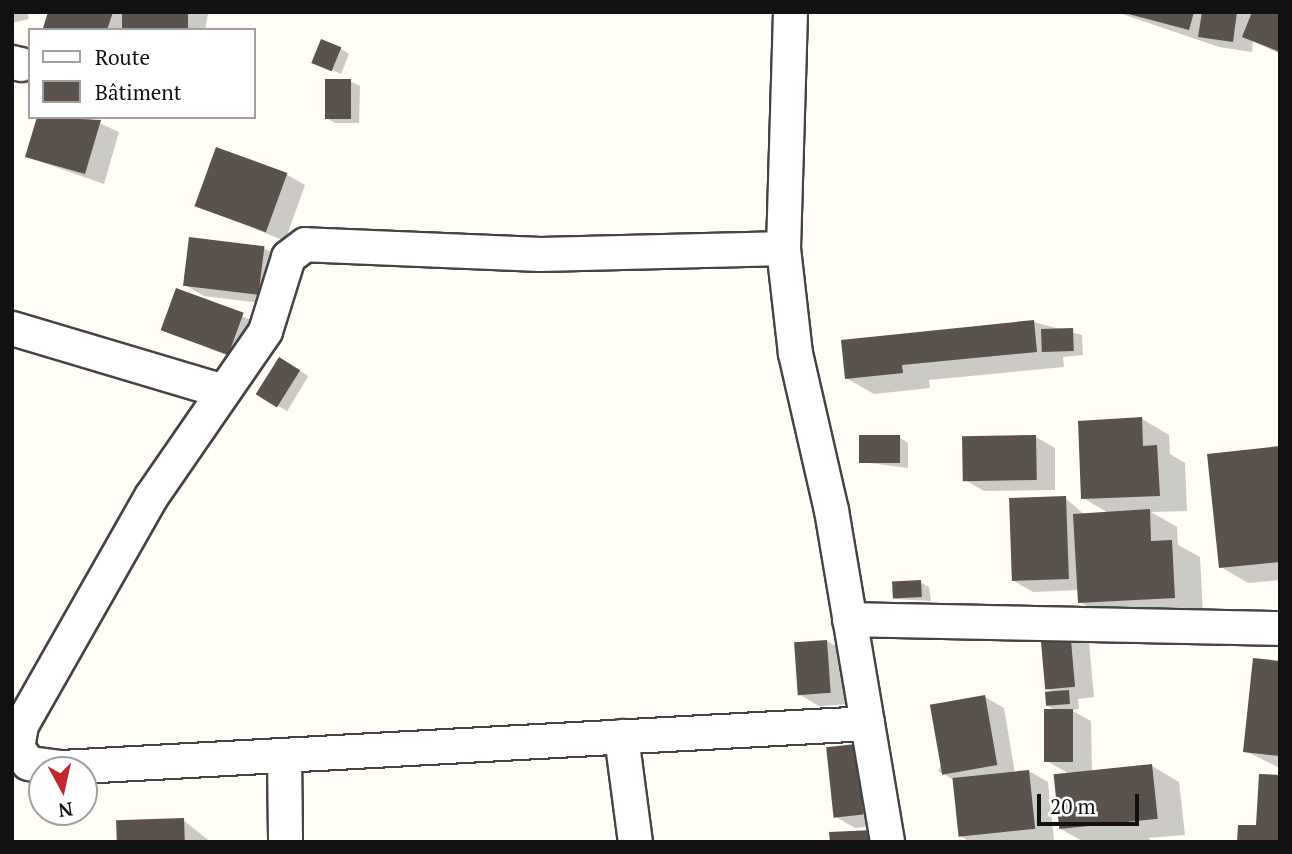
<!DOCTYPE html>
<meta charset="utf-8">
<style>
body{margin:0}
#map{position:relative;width:1292px;height:854px;overflow:hidden;background:#fffdf5;font-family:"PT Serif",serif}
div>[style]{position:absolute}
[style*='--x']{left:calc(var(--x)*1px);top:calc(var(--y)*1px);width:calc(var(--w)*1px);rotate:calc(var(--a)*1deg)}
.shadow>*{inset:0;background:#0003;transform-origin:0 0}
.building>*{inset:0;background:#5a524d;transform-origin:0 0}
.roads{filter:drop-shadow(2px 0 #444) drop-shadow(-2px 0 #444) drop-shadow(0 2px #444) drop-shadow(0 -2px #444)}
.street>*{height:33px;margin:-16.5px;padding:0 16.5px;transform-origin:16.5px;border-radius:16.5px;background:#fff}
span{translate:-50% -50%;white-space:nowrap;text-align:center;line-height:1.15;-webkit-text-stroke:7px #fff;paint-order:stroke}
.frame{position:absolute;inset:0;border:14px solid #111;pointer-events:none}
.legend{position:absolute;left:28px;top:28px;width:228px;height:91px;box-sizing:border-box;background:#fff;border:2px solid #a0a0a0;margin:0;padding:9px 12px;list-style:none;font-size:21px;color:#111}
.legend li{display:flex;align-items:center;gap:14px;height:35px}
.legend b{width:35px;border:2px solid #a0a0a0}
.north{position:absolute;left:28px;top:756px;width:70px;height:70px;box-sizing:border-box;background:#fff;border:2px solid #a0a0a0;border-radius:50%;rotate:172deg;font-size:19px;font-weight:700;line-height:28px;text-align:center;color:#111}
.north::after{content:'';display:block;margin:auto;width:24px;height:32px;background:#c4262e;clip-path:polygon(50% 0,100% 100%,50% 72%,0 100%)}
.scale{position:absolute;left:1037px;top:794px;width:102px;height:32px;box-sizing:border-box;border:4px solid #111;border-top:0;padding-left:9px;font-size:21px;line-height:24px;white-space:nowrap;color:#111;-webkit-text-stroke:5px #fff;paint-order:stroke}
</style>
<div id="map">
<div class="shadow">
<div style="clip-path:polygon(12px 12px,27px 12px,29px 19px,12px 23px)"></div>
<div style="clip-path:polygon(50px 12px,205px 12px,208px 14px,205px 30px,49px 30px)"></div>
<div style="clip-path:polygon(1280px 12px,1280px 54px,1253px 41px,1252px 52px,1219px 47px,1122px 14px)"></div>
<div style="clip-path:polygon(340px 48px,349px 54px,341px 74px,314px 62px)"></div>
<div style="clip-path:polygon(350px 81px,360px 86px,359px 123px,335px 123px,326px 118px)"></div>
<div style="clip-path:polygon(39px 117px,86px 117px,119px 132px,104px 184px,27px 157px)"></div>
<div style="clip-path:polygon(286px 174px,305px 185px,285px 241px,198px 206px)"></div>
<div style="clip-path:polygon(264px 248px,283px 259px,276px 305px,204px 296px,185px 285px)"></div>
<div style="left:177px;top:290px;width:93px;height:42px;rotate:22deg"></div>
<div style="clip-path:polygon(1034px 322px,1082px 335px,1083px 355px,1063px 357px,1064px 367px,929px 380px,930px 388px,874px 394px,846px 378px)"></div>
<div style="left:280px;top:359px;width:33px;height:41px;rotate:31deg"></div>
<div style="clip-path:polygon(1142px 419px,1169px 435px,1170px 454px,1185px 463px,1187px 511px,1151px 512px,1177px 527px,1178px 545px,1200px 557px,1203px 613px,1107px 618px,1080px 602px,1079px 590px,1033px 592px,1014px 581px,1065px 498px,1085px 515px,1110px 514px,1083px 498px)"></div>
<div style="clip-path:polygon(899px 437px,908px 443px,908px 468px,861px 462px)"></div>
<div style="clip-path:polygon(1036px 437px,1055px 448px,1055px 490px,984px 491px,965px 480px)"></div>
<div style="clip-path:polygon(1280px 448px,1280px 580px,1248px 583px,1221px 567px)"></div>
<div style="clip-path:polygon(920px 582px,929px 587px,931px 601px,895px 599px)"></div>
<div style="clip-path:polygon(1070px 631px,1089px 642px,1094px 697px,1078px 699px,1079px 709px,1071px 710px,1091px 721px,1092px 772px,1152px 766px,1179px 782px,1185px 835px,1148px 838px,1154px 842px,1084px 842px,1061px 829px,1071px 775px,1047px 761px,1056px 711px,1048px 706px,1055px 693px,1047px 689px)"></div>
<div style="clip-path:polygon(827px 641px,846px 652px,850px 704px,819px 706px,800px 695px)"></div>
<div style="clip-path:polygon(1280px 662px,1280px 768px,1245px 751px)"></div>
<div style="clip-path:polygon(985px 697px,1004px 708px,1015px 773px,1029px 771px,1048px 782px,1054px 840px,970px 842px,961px 836px,954px 780px,938px 771px)"></div>
<div style="clip-path:polygon(855px 746px,883px 825px,855px 828px,836px 817px)"></div>
<div style="clip-path:polygon(183px 820px,211px 842px,119px 842px)"></div>
</div>
<div class="building">
<div style="clip-path:polygon(48px 12px,113px 12px,107px 30px,48px 30px,43px 28px)"></div>
<div style="left:122px;top:12px;width:66px;height:18px"></div>
<div style="clip-path:polygon(1121px 12px,1194px 12px,1189px 30px)"></div>
<div style="clip-path:polygon(1202px 12px,1237px 12px,1233px 42px,1198px 37px)"></div>
<div style="clip-path:polygon(1252px 12px,1280px 13px,1280px 52px,1242px 37px)"></div>
<div style="left:321px;top:39px;width:22px;height:26px;rotate:22deg"></div>
<div style="left:325px;top:79px;width:26px;height:40px"></div>
<div style="clip-path:polygon(37px 117px,101px 120px,85px 174px,25px 157px)"></div>
<div style="left:216px;top:147px;width:76px;height:63px;rotate:20deg"></div>
<div style="left:189px;top:237px;width:76px;height:49px;rotate:7deg"></div>
<div style="left:176px;top:288px;width:72px;height:45px;rotate:20deg"></div>
<div style="clip-path:polygon(1034px 320px,1037px 352px,902px 365px,903px 373px,845px 379px,841px 340px)"></div>
<div style="left:1073px;top:328px;width:23px;height:32px;rotate:88deg"></div>
<div style="left:279px;top:357px;width:25px;height:44px;rotate:32deg"></div>
<div style="clip-path:polygon(1142px 417px,1143px 446px,1157px 445px,1160px 496px,1081px 499px,1078px 421px)"></div>
<div style="left:859px;top:435px;width:41px;height:28px"></div>
<div style="left:1036px;top:435px;width:45px;height:74px;rotate:89deg"></div>
<div style="clip-path:polygon(1280px 446px,1280px 562px,1219px 568px,1207px 454px)"></div>
<div style="left:1066px;top:496px;width:83px;height:57px;rotate:88deg"></div>
<div style="clip-path:polygon(1150px 509px,1151px 541px,1172px 540px,1175px 598px,1078px 603px,1073px 514px)"></div>
<div style="left:921px;top:580px;width:17px;height:29px;rotate:87deg"></div>
<div style="left:1070px;top:629px;width:58px;height:30px;rotate:85deg"></div>
<div style="left:827px;top:640px;width:53px;height:33px;rotate:86deg"></div>
<div style="clip-path:polygon(1253px 658px,1280px 661px,1280px 756px,1243px 752px)"></div>
<div style="left:1069px;top:690px;width:14px;height:24px;rotate:86deg"></div>
<div style="left:985px;top:695px;width:71px;height:56px;rotate:80deg"></div>
<div style="left:1044px;top:709px;width:29px;height:53px"></div>
<div style="left:856px;top:744px;width:71px;height:30px;rotate:84deg"></div>
<div style="left:1152px;top:764px;width:55px;height:99px;rotate:84deg"></div>
<div style="left:1029px;top:770px;width:59px;height:77px;rotate:84deg"></div>
<div style="clip-path:polygon(1259px 774px,1280px 775px,1280px 842px,1237px 842px,1238px 825px,1256px 825px)"></div>
<div style="left:184px;top:818px;width:24px;height:68px;rotate:88deg"></div>
<div style="clip-path:polygon(873px 830px,873px 842px,830px 842px,829px 832px)"></div>
</div>
<div class="roads">
<div class="street">
<div style="--x:790;--y:12;--w:236;--a:91.7"></div>
<div style="--x:783;--y:248;--w:106;--a:83.5"></div>
<div style="--x:795;--y:353;--w:161;--a:77.1"></div>
<div style="--x:831;--y:510;--w:337;--a:80.4"></div>
<div style="--x:12;--y:62;--w:9;--a:13"></div>
<div style="--x:783;--y:248;--w:243;--a:178.6"></div>
<div style="--x:540;--y:254;--w:235;--a:-177.6"></div>
<div style="--x:305;--y:244;--w:21;--a:143"></div>
<div style="--x:288;--y:257;--w:77;--a:107.3"></div>
<div style="--x:265;--y:331;--w:201;--a:124.6"></div>
<div style="--x:151;--y:496;--w:263;--a:119.6"></div>
<div style="--x:21;--y:725;--w:22;--a:100"></div>
<div style="--x:17;--y:747;--w:19;--a:55"></div>
<div style="--x:28;--y:763;--w:33;--a:7"></div>
<div style="--x:61;--y:767;--w:807;--a:-3.12"></div>
<div style="--x:12;--y:328;--w:220;--a:16.6"></div>
<div style="--x:849;--y:619;--w:431;--a:1.2"></div>
<div style="--x:621;--y:736;--w:107;--a:82.5"></div>
<div style="--x:284;--y:755;--w:87;--a:89.3"></div>
</div>
</div>
<div class="frame"></div>
<ul class="legend">
<li><b style="height:9px;background:#fff"></b>Route</li>
<li><b style="height:19px;background:#5a524d"></b>Bâtiment</li>
</ul>
<div class="north">N</div>
<div class="scale">20 m</div>
</div>
